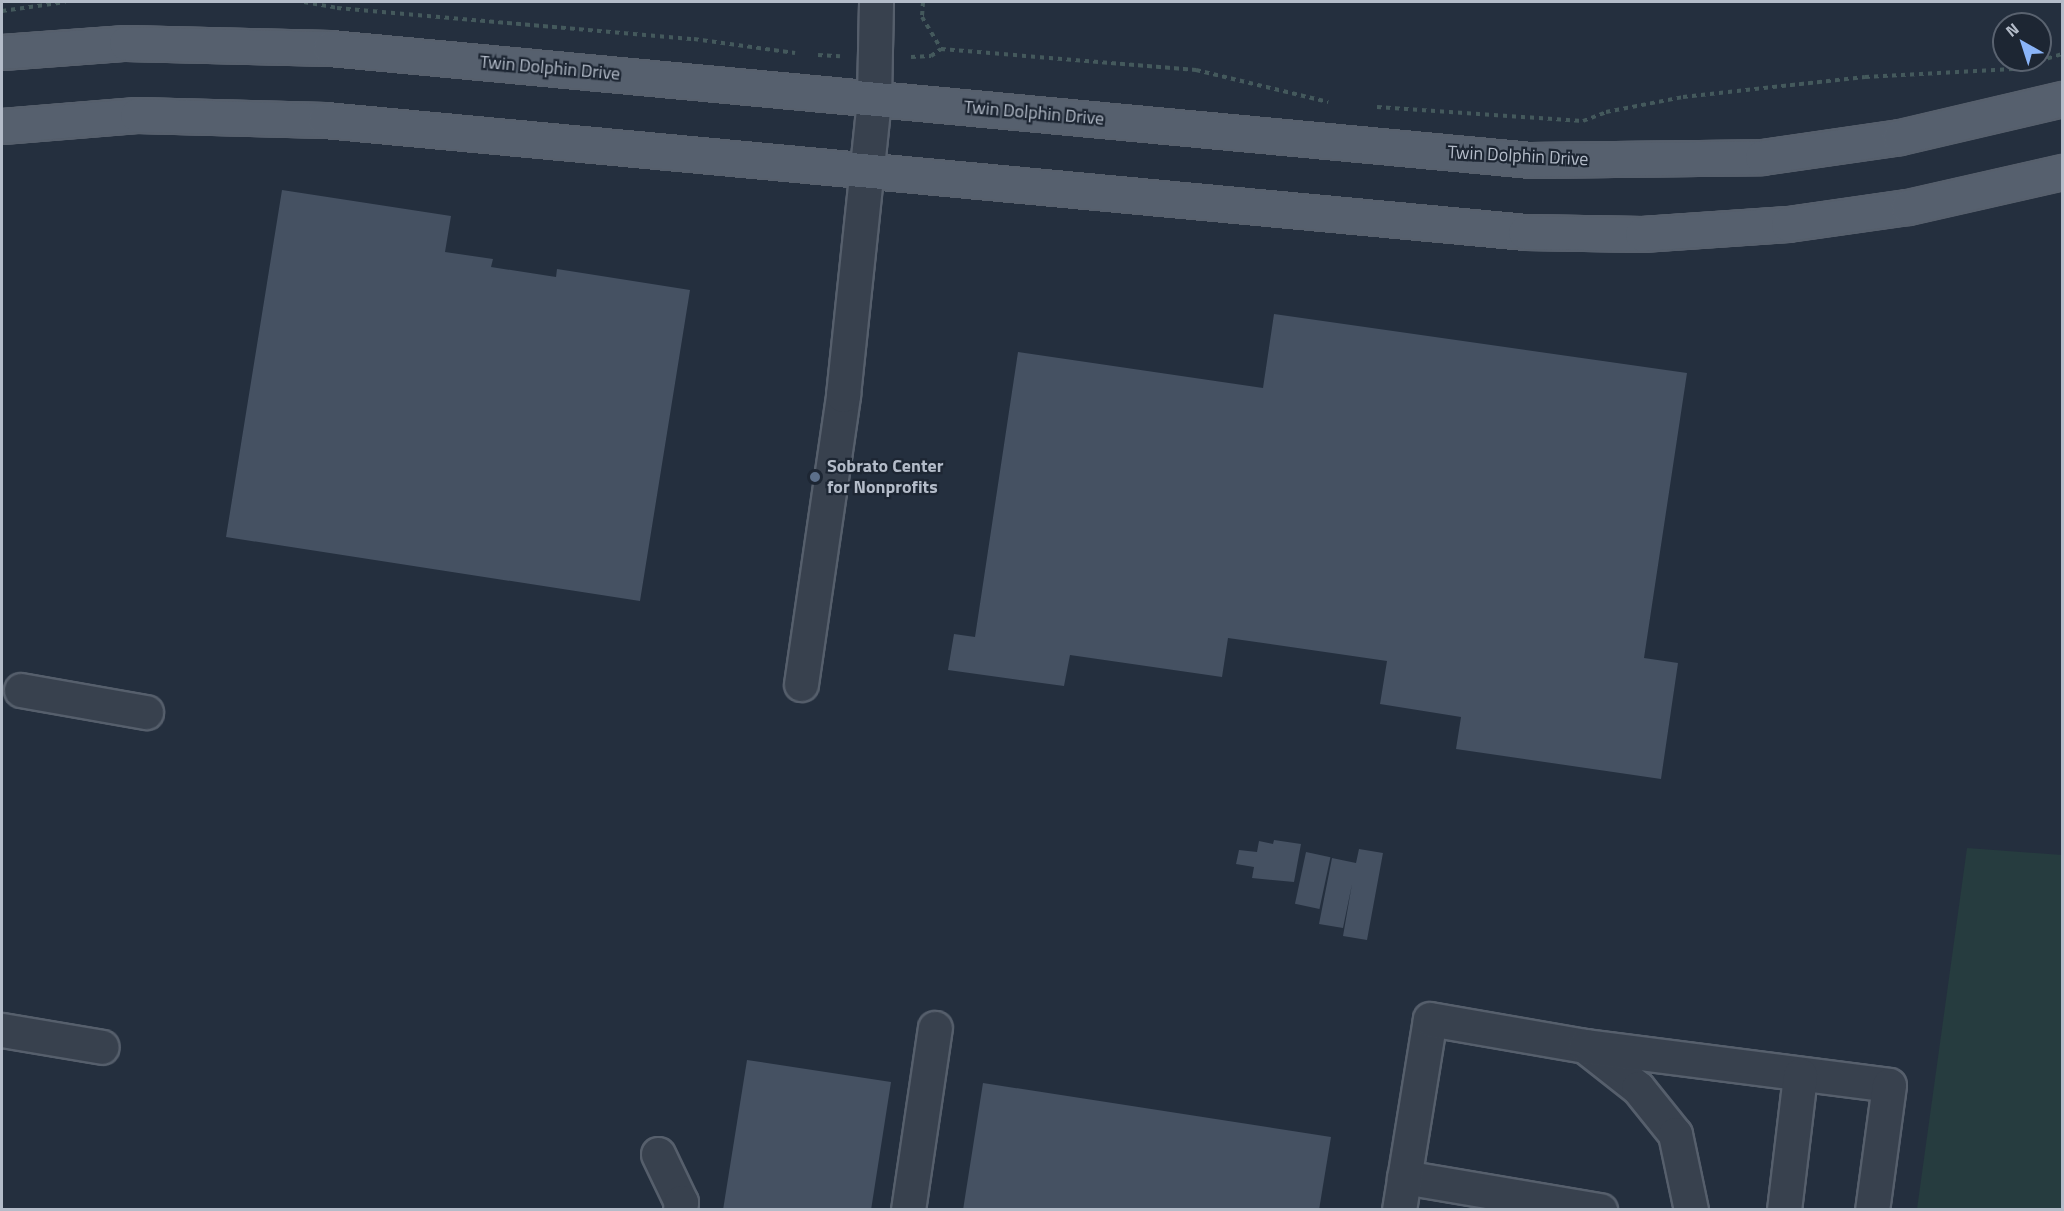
<!DOCTYPE html>
<style>
body{margin:0}
#map{position:relative;width:2064px;height:1211px;overflow:hidden;background:#242f3e;font-family:"Titillium Web",sans-serif}
div>[style]{position:absolute}
[style*='--x']{left:calc(var(--x)*1px);top:calc(var(--y)*1px);width:calc(var(--w)*1px);rotate:calc(var(--a)*1deg)}
.green>*{inset:0;background:#263c3f}
.building>*{inset:0;background:#455162;transform-origin:0 0}
.path>*{height:4px;margin-top:-2px;transform-origin:0;background:repeating-linear-gradient(90deg,#44595c 0 4.5px,transparent 0 9px)}
.roads{filter:drop-shadow(2px 0 #565f6c) drop-shadow(-2px 0 #565f6c) drop-shadow(0 2px #565f6c) drop-shadow(0 -2px #565f6c)}
.minor>*{height:33px;margin:-16.5px;padding:0 16.5px;transform-origin:16.5px;border-radius:16.5px;background:#38414e}
.major>*{height:33px;margin:-16.5px;padding:0 16.5px;transform-origin:16.5px;border-radius:16.5px;background:#56606e}
.dots>*{width:16px;height:16px;translate:-50% -50%;box-sizing:border-box;border:3px solid #1d2633;border-radius:50%}
span{translate:-50% -50%;white-space:nowrap;text-align:center;line-height:1.15;-webkit-text-stroke:4.5px #1d2633;paint-order:stroke}
.street-label{font-size:18px;color:#b4bcc9}
.poi-label{font-size:18px;color:#b4bcc9;font-weight:700}
.left{translate:0 -50%;text-align:left}
.frame{position:absolute;inset:0;border:3px solid #b4bcc9;pointer-events:none}
.north{position:absolute;left:1992px;top:12px;width:60px;height:60px;box-sizing:border-box;background:#1d2633;border:2px solid #59626f;border-radius:50%;rotate:321deg;font-size:16px;font-weight:700;line-height:24px;text-align:center;color:#b4bcc9}
.north::after{content:'';display:block;margin:auto;width:21px;height:27px;background:#8ab4f8;clip-path:polygon(50% 0,100% 100%,50% 72%,0 100%)}
</style>
<div id="map">
<div class="green">
<div style="clip-path:polygon(1967px 848px,2062px 855px,2062px 1209px,1917px 1209px)"></div>
</div>
<div class="building">
<div style="clip-path:polygon(282px 190px,451px 216px,445px 252px,493px 259px,491px 267px,556px 277px,557px 269px,690px 290px,640px 601px,226px 537px)"></div>
<div style="clip-path:polygon(1274px 314px,1687px 373px,1644px 658px,1678px 663px,1661px 779px,1456px 749px,1461px 717px,1380px 704px,1387px 661px,1228px 638px,1222px 677px,1070px 655px,1064px 686px,948px 670px,954px 634px,975px 637px,1018px 352px,1263px 388px)"></div>
<div style="clip-path:polygon(1274px 840px,1301px 844px,1294px 882px,1252px 878px,1254px 867px,1236px 864px,1239px 850px,1257px 852px,1259px 841px,1273px 844px)"></div>
<div style="clip-path:polygon(1359px 849px,1383px 853px,1367px 940px,1343px 936px,1352px 884px,1343px 928px,1319px 924px,1332px 858px,1356px 863px)"></div>
<div style="left:1306px;top:852px;width:25px;height:53px;rotate:12deg"></div>
<div style="clip-path:polygon(747px 1060px,891px 1082px,871px 1210px,723px 1210px)"></div>
<div style="clip-path:polygon(983px 1083px,1331px 1137px,1319px 1210px,963px 1210px)"></div>
</div>
<div class="path">
<div style="--x:304;--y:2;--w:34;--a:10"></div>
<div style="--x:337;--y:8;--w:358;--a:5"></div>
<div style="--x:694;--y:39;--w:102;--a:7.9"></div>
<div style="--x:923;--y:2;--w:15;--a:94"></div>
<div style="--x:922;--y:17;--w:37;--a:59"></div>
<div style="--x:2;--y:11;--w:64;--a:-8.1"></div>
<div style="--x:818;--y:55;--w:22;--a:3"></div>
<div style="--x:911;--y:57;--w:20;--a:-3"></div>
<div style="--x:931;--y:56;--w:12;--a:-35"></div>
<div style="--x:941;--y:49;--w:256;--a:4.7"></div>
<div style="--x:1196;--y:70;--w:136;--a:13.6"></div>
<div style="--x:1377;--y:107;--w:206;--a:3.9"></div>
<div style="--x:1583;--y:121;--w:25;--a:-21"></div>
<div style="--x:1606;--y:112;--w:78;--a:-11"></div>
<div style="--x:1683;--y:97;--w:183;--a:-6.3"></div>
<div style="--x:1865;--y:77;--w:148;--a:-3.1"></div>
<div style="--x:2013;--y:69;--w:51;--a:-17"></div>
</div>
<div class="roads">
<div class="minor">
<div style="--x:801;--y:684;--w:292;--a:-81.7"></div>
<div style="--x:843;--y:395;--w:299;--a:-84"></div>
<div style="--x:874;--y:98;--w:96;--a:-88.8"></div>
<div style="--x:21;--y:690;--w:127;--a:10"></div>
<div style="--x:2;--y:1030;--w:101;--a:9.6"></div>
<div style="--x:1586;--y:1047;--w:66;--a:38.3"></div>
<div style="--x:1638;--y:1088;--w:59;--a:51.2"></div>
<div style="--x:1675;--y:1134;--w:78;--a:78.1"></div>
<div style="--x:658;--y:1154;--w:53;--a:64.4"></div>
<div style="--x:681;--y:1202;--w:8;--a:97"></div>
<div style="--x:1404;--y:1177;--w:199;--a:9.6"></div>
<div style="--x:908;--y:1210;--w:184;--a:-81.6"></div>
<div style="--x:1399;--y:1210;--w:193;--a:-80.8"></div>
<div style="--x:1430;--y:1019;--w:157;--a:9.9"></div>
<div style="--x:1585;--y:1046;--w:306;--a:7.3"></div>
<div style="--x:1889;--y:1085;--w:126;--a:97.7"></div>
<div style="--x:1784;--y:1210;--w:136;--a:-83.2"></div>
</div>
<div class="major">
<div style="--x:2;--y:52;--w:124;--a:-4.2"></div>
<div style="--x:126;--y:43;--w:204;--a:1.4"></div>
<div style="--x:330;--y:48;--w:1205;--a:5.33"></div>
<div style="--x:1530;--y:160;--w:232;--a:-0.7"></div>
<div style="--x:1762;--y:157;--w:139;--a:-8.2"></div>
<div style="--x:1900;--y:137;--w:166;--a:-13.2"></div>
<div style="--x:2;--y:126;--w:135;--a:-4.7"></div>
<div style="--x:137;--y:115;--w:188;--a:1.5"></div>
<div style="--x:325;--y:120;--w:1205;--a:5.33"></div>
<div style="--x:1525;--y:232;--w:117;--a:1"></div>
<div style="--x:1642;--y:234;--w:146;--a:-3.9"></div>
<div style="--x:1788;--y:224;--w:121;--a:-8.1"></div>
<div style="--x:1908;--y:207;--w:158;--a:-12.8"></div>
</div>
</div>
<div class="dots">
<div style="left:815px;top:477px;background:#5c6f8a"></div>
</div>
<div class="street-label">
<span style="left:550px;top:68px;rotate:5deg">Twin Dolphin Drive</span>
<span style="left:1034px;top:113px;rotate:5deg">Twin Dolphin Drive</span>
<span style="left:1518px;top:156px;rotate:3deg">Twin Dolphin Drive</span>
</div>
<div class="poi-label">
<span class="left" style="left:827px;top:477px">Sobrato Center<br>for Nonprofits</span>
</div>
<div class="frame"></div>
<div class="north">N</div>
</div>
